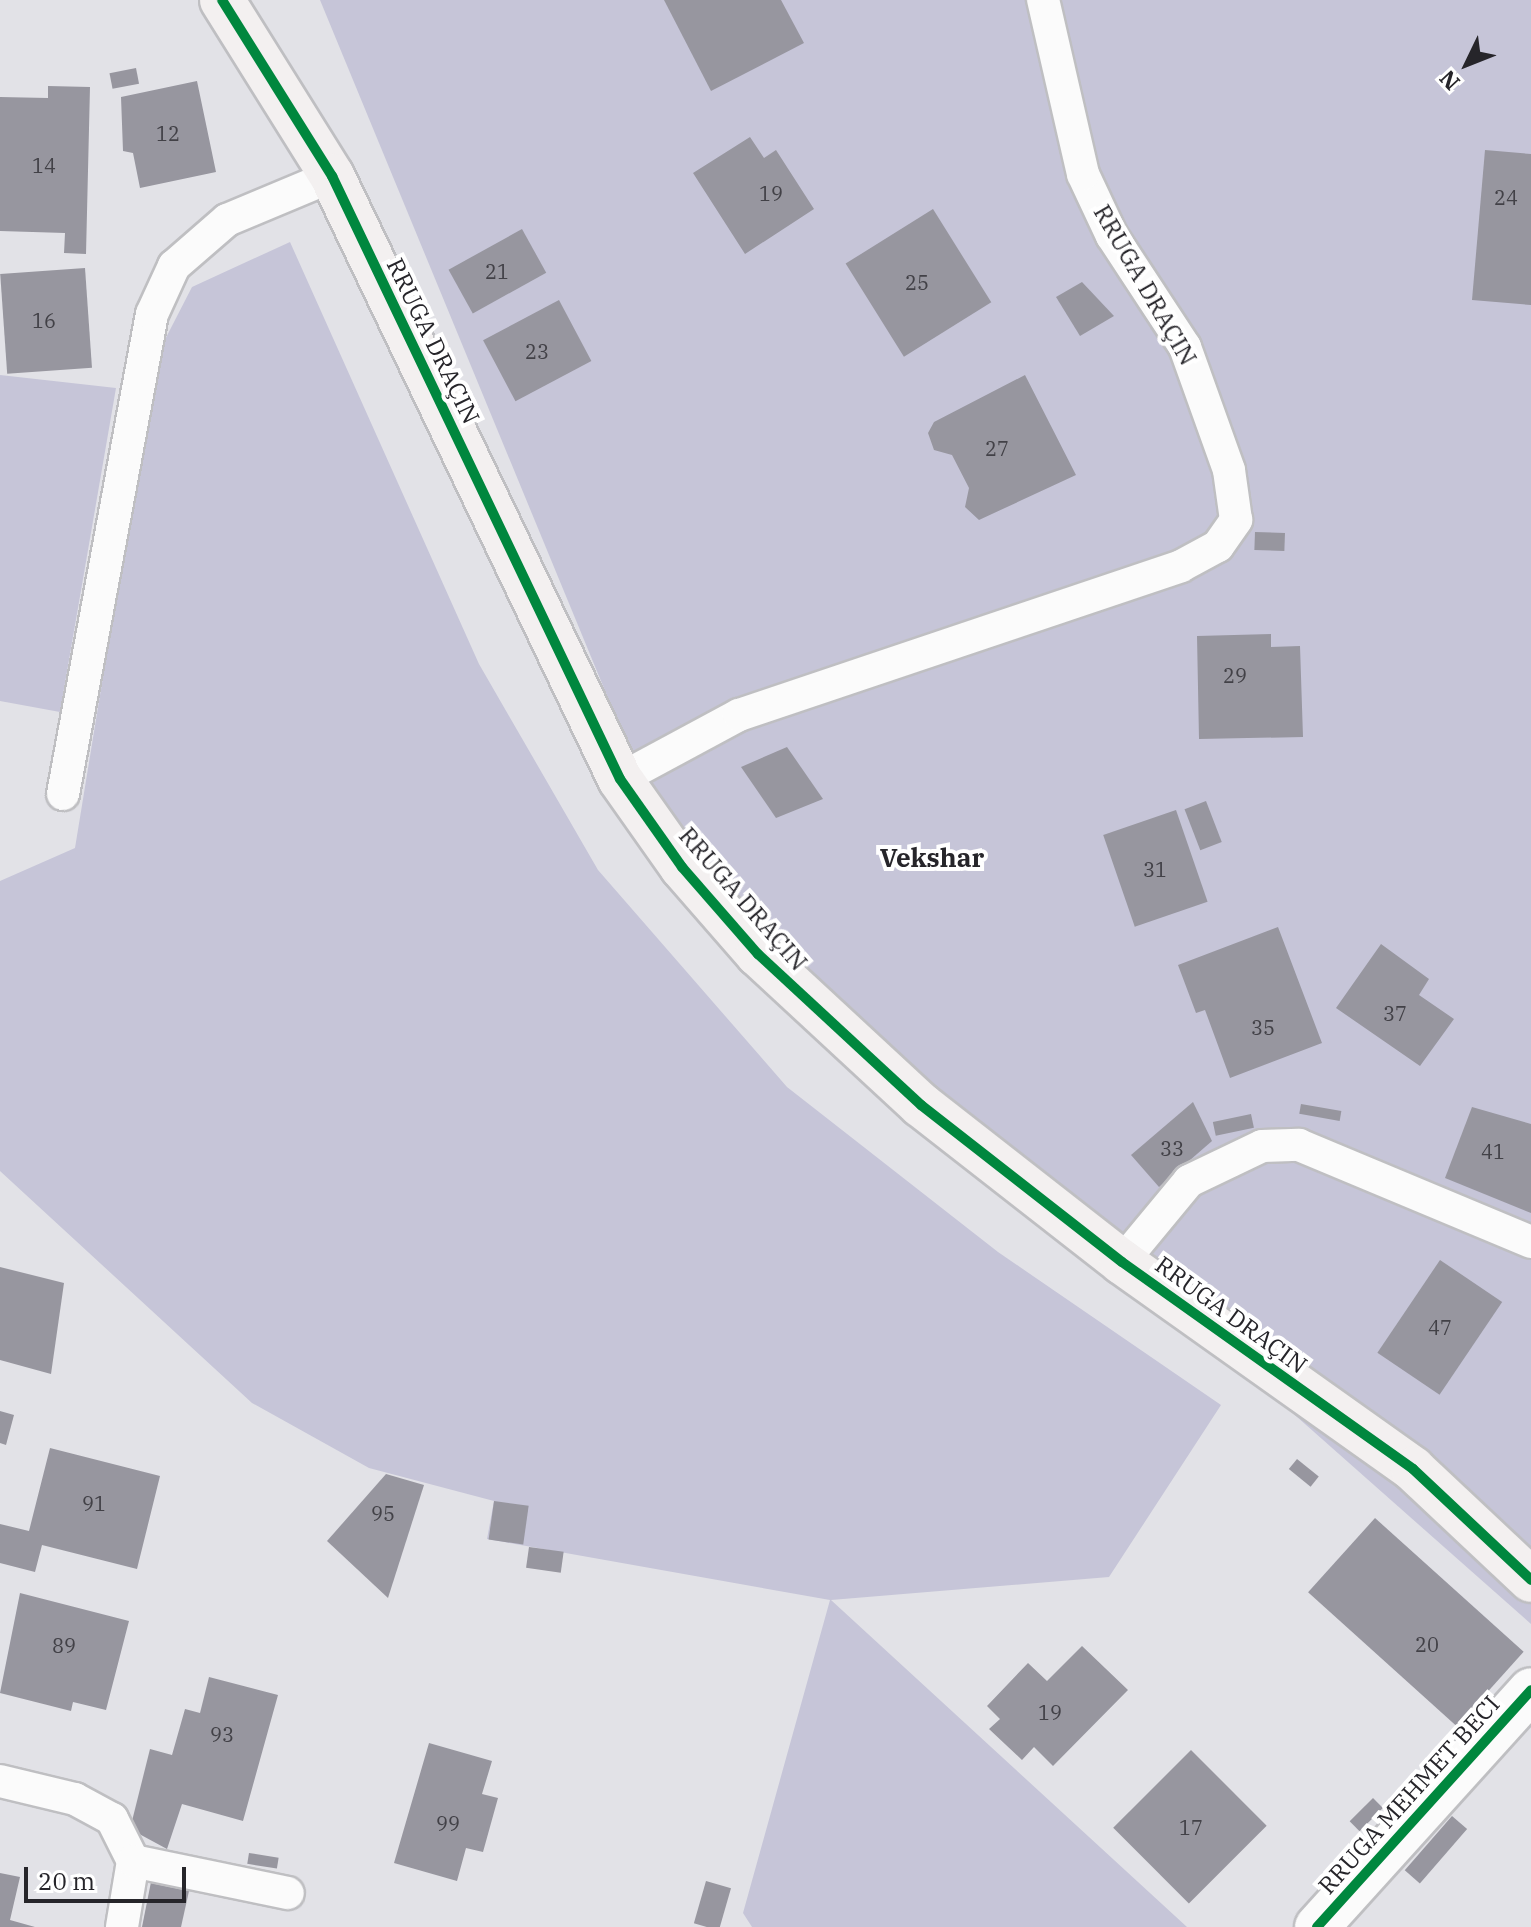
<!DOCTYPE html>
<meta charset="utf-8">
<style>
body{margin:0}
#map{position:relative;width:1531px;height:1927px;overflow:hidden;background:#e2e2e7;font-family:"IBM Plex Serif",serif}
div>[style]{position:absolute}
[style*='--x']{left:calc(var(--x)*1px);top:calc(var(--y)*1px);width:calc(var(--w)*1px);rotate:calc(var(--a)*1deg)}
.green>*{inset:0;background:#c6c5d8}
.building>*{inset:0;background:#97969f;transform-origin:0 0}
.roads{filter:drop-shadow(2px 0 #bfbfc2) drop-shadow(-2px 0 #bfbfc2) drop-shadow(0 2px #bfbfc2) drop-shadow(0 -2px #bfbfc2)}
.lane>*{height:32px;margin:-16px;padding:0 16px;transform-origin:16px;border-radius:16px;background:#fbfbfb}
.street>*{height:44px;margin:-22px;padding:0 22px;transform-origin:22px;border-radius:22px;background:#fbfbfb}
.secondary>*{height:44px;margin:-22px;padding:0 22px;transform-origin:22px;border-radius:22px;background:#f3f0f0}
.cycleway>*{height:10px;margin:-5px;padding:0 5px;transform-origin:5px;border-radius:5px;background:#00873e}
span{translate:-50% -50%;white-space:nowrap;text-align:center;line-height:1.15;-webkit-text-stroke:8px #fff;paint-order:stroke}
.number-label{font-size:20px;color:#424147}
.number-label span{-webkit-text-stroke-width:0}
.street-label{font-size:24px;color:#26252a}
.neighbourhood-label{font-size:26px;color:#26252a;font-weight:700}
.north{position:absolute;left:1427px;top:24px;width:80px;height:80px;-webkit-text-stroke:6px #fff;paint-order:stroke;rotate:227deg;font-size:22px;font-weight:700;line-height:32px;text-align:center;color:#26252a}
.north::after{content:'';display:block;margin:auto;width:28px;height:36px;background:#26252a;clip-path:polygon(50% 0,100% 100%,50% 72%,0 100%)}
.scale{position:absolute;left:24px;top:1867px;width:162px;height:36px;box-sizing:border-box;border:4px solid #26252a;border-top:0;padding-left:10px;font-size:24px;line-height:28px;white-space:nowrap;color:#26252a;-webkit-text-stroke:6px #fff;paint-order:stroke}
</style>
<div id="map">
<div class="green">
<div style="clip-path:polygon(320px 0,1531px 0,1531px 1624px,679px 870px)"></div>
<div style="clip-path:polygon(290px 242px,479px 664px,598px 870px,787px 1087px,998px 1252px,1221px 1405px,1109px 1577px,831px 1600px,1187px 1927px,752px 1927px,743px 1913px,830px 1600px,487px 1539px,494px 1501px,369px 1468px,252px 1403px,0 1171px,0 881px,75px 848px,155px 359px,192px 287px)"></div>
<div style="clip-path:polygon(0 375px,116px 388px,60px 712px,0 701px)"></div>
</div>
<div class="building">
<div style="clip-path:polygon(664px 0,781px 0,804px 43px,711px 91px)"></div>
<div style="left:136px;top:68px;width:16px;height:27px;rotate:79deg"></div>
<div style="clip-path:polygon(197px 81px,216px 172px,140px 188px,133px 153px,123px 151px,121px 97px)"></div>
<div style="clip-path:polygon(48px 86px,90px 87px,86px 254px,64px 253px,65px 233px,0 231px,0 97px,48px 98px)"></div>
<div style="clip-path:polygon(750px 137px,764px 158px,776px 150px,814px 209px,745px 254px,693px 173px)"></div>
<div style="clip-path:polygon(1485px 150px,1531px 154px,1531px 305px,1472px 300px)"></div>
<div style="left:933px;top:209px;width:110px;height:103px;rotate:58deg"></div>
<div style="left:522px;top:229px;width:50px;height:84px;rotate:61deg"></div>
<div style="left:85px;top:268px;width:100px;height:85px;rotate:86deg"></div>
<div style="clip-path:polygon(1082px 282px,1114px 316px,1080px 336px,1056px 297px)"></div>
<div style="left:559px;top:300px;width:69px;height:86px;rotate:62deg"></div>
<div style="clip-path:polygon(1025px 375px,1076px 475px,979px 520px,965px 507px,969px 488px,952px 455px,934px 450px,928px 433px,934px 422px)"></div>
<div style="left:1255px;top:532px;width:30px;height:18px;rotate:2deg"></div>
<div style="clip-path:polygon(1271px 634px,1271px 647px,1300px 646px,1303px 737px,1199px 739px,1197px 636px)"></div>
<div style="clip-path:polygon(787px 747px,823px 799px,776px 818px,741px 767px)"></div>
<div style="left:1206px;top:801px;width:44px;height:23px;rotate:69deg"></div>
<div style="left:1176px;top:810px;width:97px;height:77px;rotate:71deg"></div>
<div style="clip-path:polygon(1278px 927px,1322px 1043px,1230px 1078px,1205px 1010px,1196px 1013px,1178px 965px)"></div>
<div style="clip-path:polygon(1381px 944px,1429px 979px,1419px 995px,1454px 1019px,1420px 1066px,1336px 1008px)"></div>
<div style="clip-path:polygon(1193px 1102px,1212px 1141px,1159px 1187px,1131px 1155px)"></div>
<div style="left:1301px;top:1104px;width:41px;height:10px;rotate:10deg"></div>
<div style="clip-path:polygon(1472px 1107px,1531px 1124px,1531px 1213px,1445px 1178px)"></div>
<div style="left:1251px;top:1114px;width:14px;height:39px;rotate:78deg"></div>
<div style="left:1440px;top:1260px;width:75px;height:112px;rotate:34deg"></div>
<div style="clip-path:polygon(0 1267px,64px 1283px,51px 1374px,0 1360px)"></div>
<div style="clip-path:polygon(0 1411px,14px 1415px,6px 1445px,0 1443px)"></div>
<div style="clip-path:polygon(50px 1448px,160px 1476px,137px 1569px,42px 1545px,35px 1572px,0 1563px,0 1524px,29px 1531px)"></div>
<div style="left:1297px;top:1459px;width:28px;height:13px;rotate:39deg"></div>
<div style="clip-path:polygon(386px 1474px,424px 1485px,388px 1598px,327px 1541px)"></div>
<div style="left:494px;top:1501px;width:35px;height:39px;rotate:8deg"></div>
<div style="left:1375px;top:1518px;width:200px;height:100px;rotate:42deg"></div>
<div style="left:529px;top:1547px;width:35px;height:21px;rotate:8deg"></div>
<div style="clip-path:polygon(20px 1593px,129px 1621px,106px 1710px,73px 1702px,71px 1711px,0 1693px)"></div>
<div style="clip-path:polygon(1082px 1646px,1128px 1690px,1053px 1766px,1034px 1747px,1022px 1760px,989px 1729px,1000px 1719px,987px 1706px,1028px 1663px,1047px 1681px)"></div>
<div style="clip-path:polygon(209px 1677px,278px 1695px,243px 1821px,182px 1804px,167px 1849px,130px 1829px,150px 1749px,172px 1755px,185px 1709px,200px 1713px)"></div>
<div style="clip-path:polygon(429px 1743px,492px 1761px,482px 1794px,498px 1798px,483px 1852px,466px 1848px,457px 1881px,394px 1863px)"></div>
<div style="left:1191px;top:1750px;width:107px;height:110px;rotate:45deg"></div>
<div style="left:1373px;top:1798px;width:14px;height:33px;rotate:45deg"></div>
<div style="left:1452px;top:1816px;width:20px;height:72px;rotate:41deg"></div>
<div style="left:249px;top:1853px;width:30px;height:11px;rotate:9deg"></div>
<div style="clip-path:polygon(0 1873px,20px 1877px,10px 1920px,35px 1927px,0 1927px)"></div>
<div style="left:706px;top:1881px;width:26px;height:44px;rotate:16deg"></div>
<div style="clip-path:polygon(151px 1882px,189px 1891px,181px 1927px,142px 1927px)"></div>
</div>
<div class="roads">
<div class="lane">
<div style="--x:620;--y:779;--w:135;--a:-28.3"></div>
<div style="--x:739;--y:715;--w:466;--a:-18.6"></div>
<div style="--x:1181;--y:566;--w:42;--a:-28.4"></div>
<div style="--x:1218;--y:546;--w:32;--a:-55"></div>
<div style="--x:1236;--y:520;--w:50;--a:-98"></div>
<div style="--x:1229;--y:470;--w:131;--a:-109.7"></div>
<div style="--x:1185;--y:347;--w:133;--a:-123.3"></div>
<div style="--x:1112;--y:236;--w:68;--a:-115.1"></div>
<div style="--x:1083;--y:174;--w:179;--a:-102.9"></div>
<div style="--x:63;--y:794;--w:488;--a:-79.5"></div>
<div style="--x:152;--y:314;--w:53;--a:-65.4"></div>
<div style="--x:174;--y:266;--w:70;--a:-41"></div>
<div style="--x:227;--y:220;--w:114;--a:-22.7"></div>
<div style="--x:1122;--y:1262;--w:105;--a:-50.4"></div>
<div style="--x:1189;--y:1181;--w:81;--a:-25.6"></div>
<div style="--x:1262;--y:1146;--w:37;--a:-2"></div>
<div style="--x:1299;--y:1145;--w:251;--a:22.7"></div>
<div style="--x:0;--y:1781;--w:77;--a:13.5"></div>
<div style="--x:75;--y:1799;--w:42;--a:28.4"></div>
<div style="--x:112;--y:1819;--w:47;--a:63.4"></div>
<div style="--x:133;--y:1861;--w:67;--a:99.5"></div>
<div style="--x:133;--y:1861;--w:158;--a:11.7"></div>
</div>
<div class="street">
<div style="--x:1317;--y:1927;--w:319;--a:-47.9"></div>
</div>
<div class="secondary">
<div style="--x:222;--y:0;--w:208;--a:58"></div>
<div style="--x:332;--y:176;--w:668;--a:64.47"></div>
<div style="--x:620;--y:779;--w:108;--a:54.8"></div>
<div style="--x:682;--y:867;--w:116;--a:48.9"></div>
<div style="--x:758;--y:954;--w:222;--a:42.8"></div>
<div style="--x:921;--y:1105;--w:255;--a:38"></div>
<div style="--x:1122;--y:1262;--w:357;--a:35.4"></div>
<div style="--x:1413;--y:1469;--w:162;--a:43.2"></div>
</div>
</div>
<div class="cycleway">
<div style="--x:222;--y:0;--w:208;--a:58"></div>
<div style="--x:332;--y:176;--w:668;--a:64.47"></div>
<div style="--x:620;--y:779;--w:108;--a:54.8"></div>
<div style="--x:682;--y:867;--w:116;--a:48.9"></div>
<div style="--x:758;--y:954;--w:222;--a:42.8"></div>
<div style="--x:921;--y:1105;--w:255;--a:38"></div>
<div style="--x:1122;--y:1262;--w:357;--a:35.4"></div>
<div style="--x:1413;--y:1469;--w:162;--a:43.2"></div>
<div style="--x:1317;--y:1927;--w:319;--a:-47.9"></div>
</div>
<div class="number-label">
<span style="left:168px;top:133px">12</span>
<span style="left:44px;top:165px">14</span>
<span style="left:771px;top:193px">19</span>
<span style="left:1506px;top:197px">24</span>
<span style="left:497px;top:271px">21</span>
<span style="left:917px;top:282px">25</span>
<span style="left:44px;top:320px">16</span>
<span style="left:537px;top:351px">23</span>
<span style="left:997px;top:448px">27</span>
<span style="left:1235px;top:675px">29</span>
<span style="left:1155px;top:869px">31</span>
<span style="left:1395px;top:1013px">37</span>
<span style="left:1263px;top:1027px">35</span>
<span style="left:1172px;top:1148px">33</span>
<span style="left:1493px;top:1151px">41</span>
<span style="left:1440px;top:1327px">47</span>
<span style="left:94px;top:1503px">91</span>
<span style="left:383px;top:1513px">95</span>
<span style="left:1427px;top:1644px">20</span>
<span style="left:64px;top:1645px">89</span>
<span style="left:1050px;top:1712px">19</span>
<span style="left:222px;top:1734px">93</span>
<span style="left:448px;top:1823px">99</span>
<span style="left:1191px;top:1827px">17</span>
</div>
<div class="street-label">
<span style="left:1145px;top:285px;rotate:60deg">RRUGA DRAÇIN</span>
<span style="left:433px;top:341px;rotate:64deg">RRUGA DRAÇIN</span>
<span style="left:743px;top:899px;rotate:49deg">RRUGA DRAÇIN</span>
<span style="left:1231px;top:1315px;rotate:36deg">RRUGA DRAÇIN</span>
<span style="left:1409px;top:1795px;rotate:-48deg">RRUGA MEHMET BECI</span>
</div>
<div class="neighbourhood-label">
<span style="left:932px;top:858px">Vekshar</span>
</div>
<div class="north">N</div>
<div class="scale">20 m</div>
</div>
